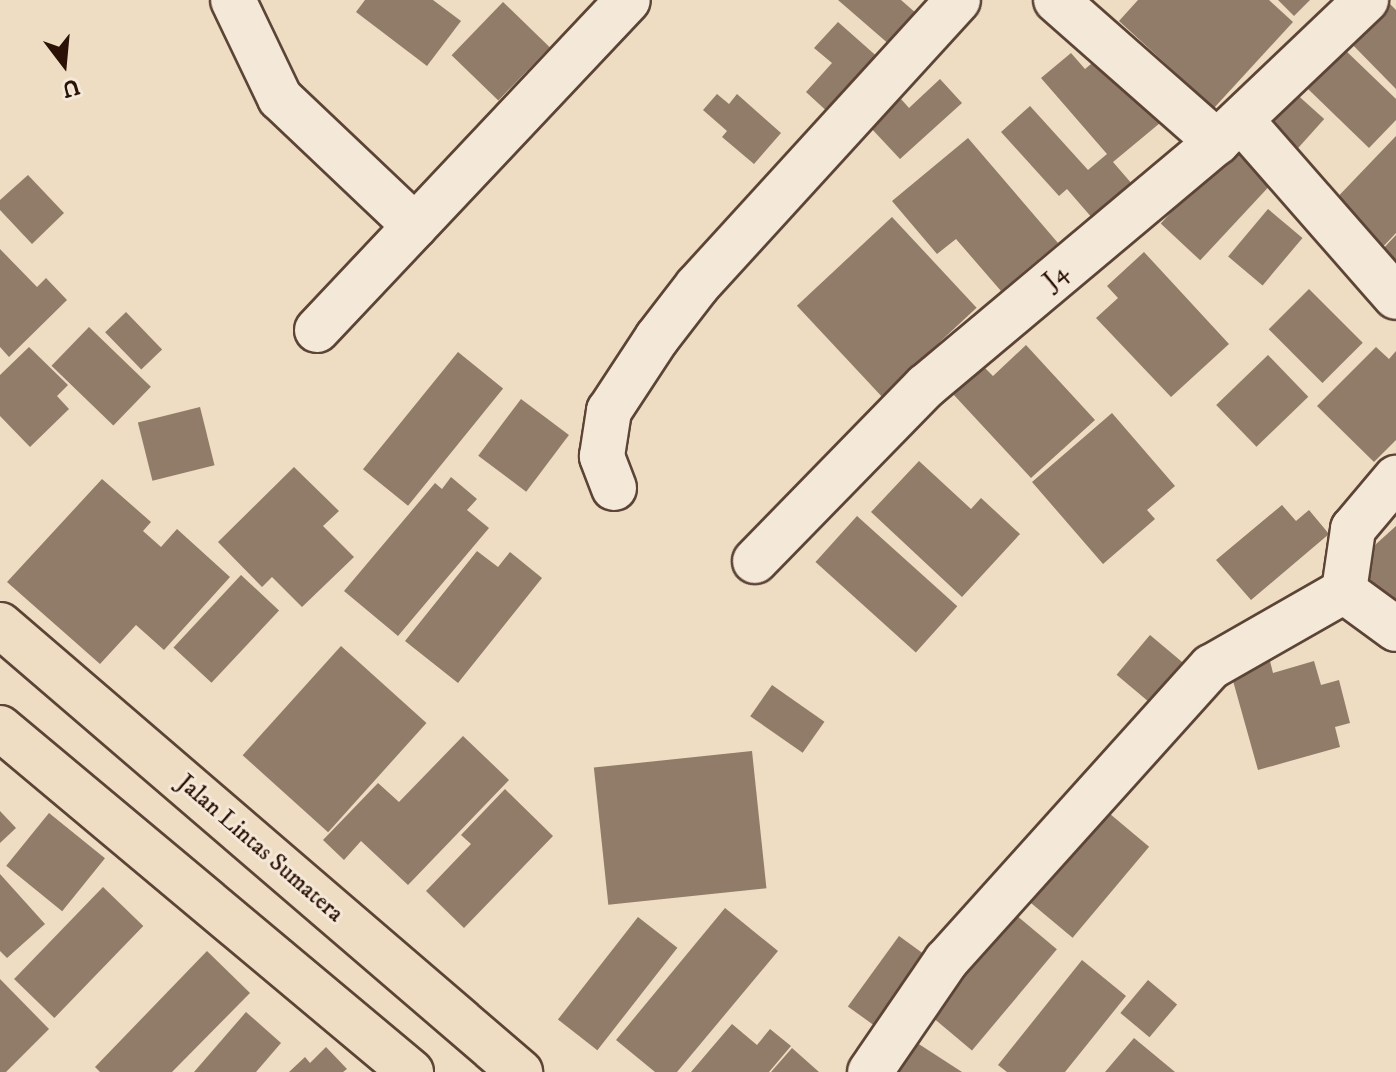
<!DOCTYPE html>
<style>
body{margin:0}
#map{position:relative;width:1396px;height:1072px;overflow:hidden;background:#eedcc3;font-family:"IM FELL DW Pica",serif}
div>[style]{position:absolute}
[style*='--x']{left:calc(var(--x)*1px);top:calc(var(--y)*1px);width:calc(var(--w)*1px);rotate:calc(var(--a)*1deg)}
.building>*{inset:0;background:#917b69;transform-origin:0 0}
.roads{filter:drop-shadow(2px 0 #5c4436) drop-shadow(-2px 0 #5c4436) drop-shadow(0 2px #5c4436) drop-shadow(0 -2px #5c4436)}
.minor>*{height:44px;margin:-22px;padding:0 22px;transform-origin:22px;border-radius:22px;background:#f4e8d8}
.trunk>*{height:44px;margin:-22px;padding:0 22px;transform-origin:22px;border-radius:22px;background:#eedcc3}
span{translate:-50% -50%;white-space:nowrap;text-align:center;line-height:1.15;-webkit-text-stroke:6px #f4e8d8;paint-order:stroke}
.street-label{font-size:24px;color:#2c1107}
.north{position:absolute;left:24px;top:24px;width:80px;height:80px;-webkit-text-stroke:6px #f4e8d8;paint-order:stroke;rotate:164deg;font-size:22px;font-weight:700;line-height:32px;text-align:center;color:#2c1107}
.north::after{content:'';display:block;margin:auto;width:28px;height:36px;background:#2c1107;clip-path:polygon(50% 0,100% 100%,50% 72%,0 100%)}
</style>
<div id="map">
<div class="building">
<div style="clip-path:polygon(365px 0,433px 0,461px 21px,427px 66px,356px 12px)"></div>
<div style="clip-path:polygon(838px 0,901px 0,925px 21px,898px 52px)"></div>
<div style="clip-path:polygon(1138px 0,1269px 0,1293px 22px,1214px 108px,1119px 21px)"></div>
<div style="clip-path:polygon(1278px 0,1310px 0,1294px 16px)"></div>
<div style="clip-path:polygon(1386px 0,1396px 10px,1396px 89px,1345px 37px)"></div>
<div style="left:503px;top:2px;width:65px;height:74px;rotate:44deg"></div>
<div style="clip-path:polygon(838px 22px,881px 60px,831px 115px,806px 92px,832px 63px,814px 48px)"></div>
<div style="clip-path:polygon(1344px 49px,1396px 99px,1396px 120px,1369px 148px,1307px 88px)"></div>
<div style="clip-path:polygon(1071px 53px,1085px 69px,1102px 55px,1160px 123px,1113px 162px,1132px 184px,1093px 219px,1067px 189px,1059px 196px,1001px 132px,1030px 106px,1088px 170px,1107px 154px,1041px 78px)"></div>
<div style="clip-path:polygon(940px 79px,962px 103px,900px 159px,870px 127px,901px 99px,909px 108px)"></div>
<div style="left:1293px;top:91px;width:42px;height:45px;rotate:42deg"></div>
<div style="clip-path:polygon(717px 94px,729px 104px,737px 94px,781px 133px,754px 164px,722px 137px,727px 131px,703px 110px)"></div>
<div style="clip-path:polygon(1396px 136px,1396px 233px,1378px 252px,1329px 206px)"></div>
<div style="clip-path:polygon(968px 138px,1058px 243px,1001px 291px,956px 239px,937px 254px,892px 201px)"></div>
<div style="left:1233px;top:146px;width:54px;height:106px;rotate:43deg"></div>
<div style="clip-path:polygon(28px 175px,64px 213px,32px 244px,0 210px,0 200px)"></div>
<div style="left:1268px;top:209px;width:45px;height:62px;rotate:40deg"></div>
<div style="left:892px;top:217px;width:124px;height:130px;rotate:47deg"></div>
<div style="clip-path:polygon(1396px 235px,1396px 269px,1379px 253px)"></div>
<div style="clip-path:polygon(0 249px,37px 287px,46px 278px,67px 300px,9px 357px,0 347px)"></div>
<div style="clip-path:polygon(1144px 252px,1229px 344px,1171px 397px,1096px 318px,1118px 298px,1107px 286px)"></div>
<div style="left:1309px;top:289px;width:76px;height:57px;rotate:45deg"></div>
<div style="left:126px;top:312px;width:52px;height:29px;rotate:46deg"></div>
<div style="left:89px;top:327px;width:86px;height:54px;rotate:44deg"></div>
<div style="clip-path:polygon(1026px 345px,1095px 420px,1031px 478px,953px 394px,984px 367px,993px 376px)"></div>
<div style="clip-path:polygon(29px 347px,68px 385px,57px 396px,69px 409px,30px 447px,0 416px,0 375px)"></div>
<div style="clip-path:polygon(1376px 347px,1389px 359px,1396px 351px,1396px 440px,1374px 462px,1317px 406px)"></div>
<div style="left:458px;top:352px;width:58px;height:151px;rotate:39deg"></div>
<div style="left:1268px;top:355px;width:58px;height:72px;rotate:46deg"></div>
<div style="left:521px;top:399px;width:60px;height:71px;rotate:37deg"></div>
<div style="left:200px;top:407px;width:60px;height:64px;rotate:76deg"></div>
<div style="clip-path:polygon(1112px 413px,1175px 486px,1147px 510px,1155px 519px,1103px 564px,1032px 482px)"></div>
<div style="clip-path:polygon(919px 461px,971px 509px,981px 498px,1020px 534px,962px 597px,871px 512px)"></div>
<div style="clip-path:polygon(294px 467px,339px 511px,323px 526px,354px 557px,302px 607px,272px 577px,262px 587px,218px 542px)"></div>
<div style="clip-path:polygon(451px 477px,477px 499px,467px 510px,489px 528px,398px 636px,344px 591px,435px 483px,442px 489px)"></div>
<div style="clip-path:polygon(102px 479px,151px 522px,143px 531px,161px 547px,177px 529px,230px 577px,164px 650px,136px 625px,100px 664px,7px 582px)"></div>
<div style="clip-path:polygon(1282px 505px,1296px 521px,1309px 510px,1329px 534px,1251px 600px,1216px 560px)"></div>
<div style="left:857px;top:516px;width:135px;height:62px;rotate:42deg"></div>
<div style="clip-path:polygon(1396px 526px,1396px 609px,1354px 564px)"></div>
<div style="clip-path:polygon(477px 551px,498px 567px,510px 552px,542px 578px,458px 683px,405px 641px)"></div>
<div style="left:241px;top:575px;width:52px;height:99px;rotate:43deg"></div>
<div style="left:1150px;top:635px;width:47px;height:52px;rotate:40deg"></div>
<div style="left:341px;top:646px;width:115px;height:147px;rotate:42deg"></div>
<div style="clip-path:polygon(1268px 653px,1273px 673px,1314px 661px,1321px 685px,1339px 680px,1350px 723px,1335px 727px,1340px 747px,1258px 770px,1228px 663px)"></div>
<div style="left:772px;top:685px;width:64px;height:38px;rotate:35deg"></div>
<div style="clip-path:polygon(463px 736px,509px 780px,408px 885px,361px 841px,344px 860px,323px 840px,378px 783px,399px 802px)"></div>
<div style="left:752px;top:751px;width:138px;height:159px;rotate:84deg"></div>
<div style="clip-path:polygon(505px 789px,553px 836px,464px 928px,426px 891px,471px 844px,461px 835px)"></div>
<div style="left:1097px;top:803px;width:68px;height:119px;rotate:40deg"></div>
<div style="clip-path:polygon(0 811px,16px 828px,0 843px)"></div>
<div style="left:49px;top:813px;width:72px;height:68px;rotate:39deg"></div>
<div style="clip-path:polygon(0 874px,45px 924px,7px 958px,0 951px)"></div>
<div style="left:103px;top:887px;width:56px;height:128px;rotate:44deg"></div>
<div style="left:1004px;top:905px;width:69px;height:132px;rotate:40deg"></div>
<div style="clip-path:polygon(725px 908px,778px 951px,677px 1072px,655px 1072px,616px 1040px)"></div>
<div style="left:638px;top:917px;width:50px;height:130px;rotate:38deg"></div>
<div style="left:899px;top:936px;width:48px;height:87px;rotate:36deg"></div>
<div style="clip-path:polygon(207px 951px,250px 993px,172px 1072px,100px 1072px,95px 1067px)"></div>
<div style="clip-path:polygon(1082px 960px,1126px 996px,1065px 1072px,1007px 1072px,998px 1065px)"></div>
<div style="clip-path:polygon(0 979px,49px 1029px,6px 1072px,0 1072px)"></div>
<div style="left:1148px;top:980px;width:38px;height:43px;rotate:40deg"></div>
<div style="clip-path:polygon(246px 1012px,281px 1043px,256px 1072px,194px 1072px)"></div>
<div style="clip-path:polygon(732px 1024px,757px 1045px,770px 1029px,791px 1046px,769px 1072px,691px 1072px)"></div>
<div style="clip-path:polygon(1134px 1038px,1175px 1072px,1105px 1072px)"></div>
<div style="clip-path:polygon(911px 1039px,962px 1072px,889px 1072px)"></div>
<div style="clip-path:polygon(326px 1047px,347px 1069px,343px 1072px,289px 1072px,305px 1057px,310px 1063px)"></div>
<div style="clip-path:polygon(792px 1048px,819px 1072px,771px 1072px)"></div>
</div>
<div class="roads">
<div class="minor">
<div style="--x:233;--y:0;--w:109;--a:64.4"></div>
<div style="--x:280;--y:98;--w:186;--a:43.5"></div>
<div style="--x:1056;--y:0;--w:215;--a:41.4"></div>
<div style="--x:1241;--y:120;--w:235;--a:48.8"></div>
<div style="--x:317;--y:330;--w:453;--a:-46.7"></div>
<div style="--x:614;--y:488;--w:34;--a:-111"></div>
<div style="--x:602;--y:456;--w:46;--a:-81.2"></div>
<div style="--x:609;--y:411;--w:87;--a:-56.7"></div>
<div style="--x:657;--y:338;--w:66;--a:-52.4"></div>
<div style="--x:697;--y:286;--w:387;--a:-47.6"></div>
<div style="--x:755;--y:561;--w:245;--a:-45.7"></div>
<div style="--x:926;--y:386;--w:380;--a:-40"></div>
<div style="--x:1217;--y:142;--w:206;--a:-43.6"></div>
<div style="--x:1344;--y:591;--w:63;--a:-81.7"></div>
<div style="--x:1353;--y:529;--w:67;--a:-49.9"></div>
<div style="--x:870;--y:1072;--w:135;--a:-55.6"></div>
<div style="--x:946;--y:961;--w:396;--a:-48"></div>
<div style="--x:1211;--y:667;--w:153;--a:-29.7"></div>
<div style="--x:1344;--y:591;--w:64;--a:36.2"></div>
</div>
<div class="trunk">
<div style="--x:0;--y:625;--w:686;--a:40.68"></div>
<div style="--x:0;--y:728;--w:536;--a:39.93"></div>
</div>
</div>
<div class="street-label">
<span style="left:1056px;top:277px;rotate:-40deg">J4</span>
<span style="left:260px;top:849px;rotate:41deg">Jalan Lintas Sumatera</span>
</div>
<div class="north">U</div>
</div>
